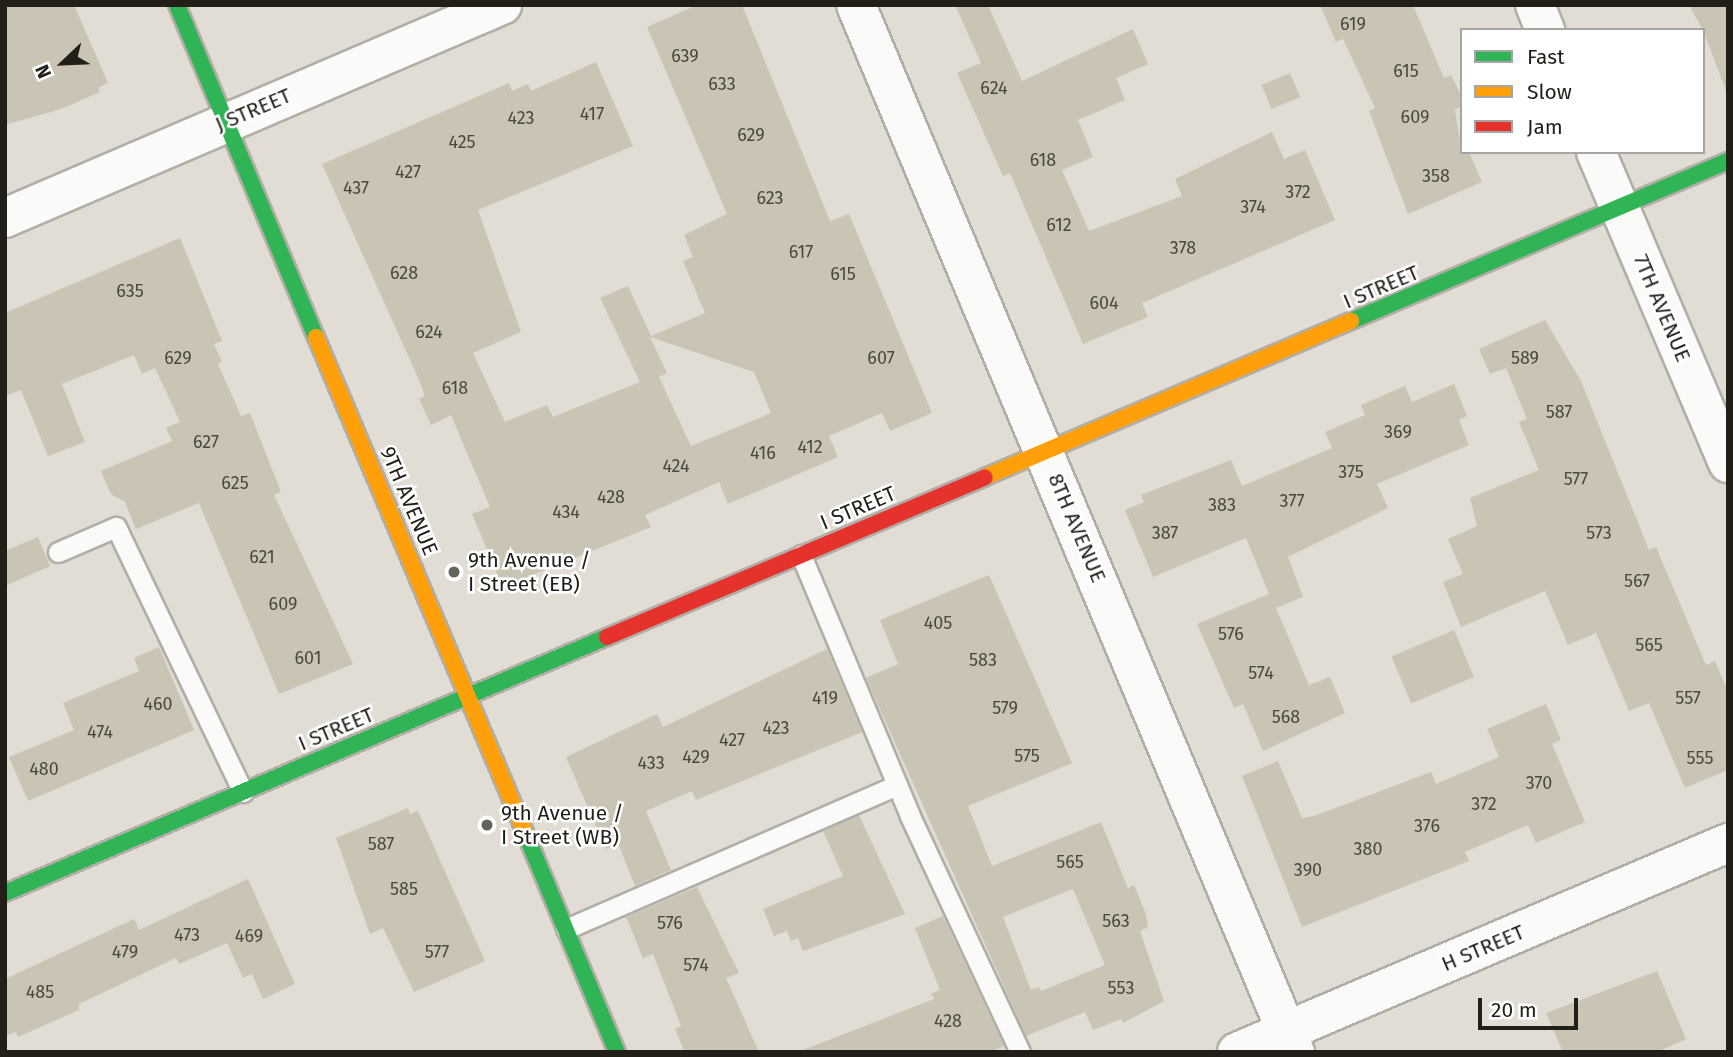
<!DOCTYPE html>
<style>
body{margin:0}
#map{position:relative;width:1733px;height:1057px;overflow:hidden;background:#e1ddd4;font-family:"Fira Sans",sans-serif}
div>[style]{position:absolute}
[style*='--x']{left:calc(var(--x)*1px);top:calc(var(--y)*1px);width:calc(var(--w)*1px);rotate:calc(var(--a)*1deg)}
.building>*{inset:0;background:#c9c4b4;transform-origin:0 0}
.roads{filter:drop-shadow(2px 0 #b1aea7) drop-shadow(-2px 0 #b1aea7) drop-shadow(0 2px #b1aea7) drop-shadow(0 -2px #b1aea7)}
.lane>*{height:19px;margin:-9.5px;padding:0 9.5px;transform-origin:9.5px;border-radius:9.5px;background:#fafaf9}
.street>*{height:38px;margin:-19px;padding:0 19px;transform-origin:19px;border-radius:19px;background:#fafaf9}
.fast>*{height:16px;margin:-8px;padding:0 8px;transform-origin:8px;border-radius:8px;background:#30b455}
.slow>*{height:16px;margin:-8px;padding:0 8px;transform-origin:8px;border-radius:8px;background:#ff9f0a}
.jam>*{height:16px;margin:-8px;padding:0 8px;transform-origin:8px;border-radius:8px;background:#e5322d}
.dots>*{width:19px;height:19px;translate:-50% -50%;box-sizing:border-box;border:4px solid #fff;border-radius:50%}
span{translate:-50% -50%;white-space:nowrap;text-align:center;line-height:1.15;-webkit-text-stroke:5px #fff;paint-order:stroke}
.number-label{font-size:18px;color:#4b483f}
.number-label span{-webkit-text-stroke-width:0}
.street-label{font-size:21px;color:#211f18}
.poi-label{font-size:21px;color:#211f18}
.left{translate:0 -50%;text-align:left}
.frame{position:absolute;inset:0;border:7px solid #211f18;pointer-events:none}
.legend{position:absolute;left:1460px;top:28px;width:245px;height:126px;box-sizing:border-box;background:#fff;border:2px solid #a6a5a3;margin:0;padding:9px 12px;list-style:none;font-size:21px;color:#211f18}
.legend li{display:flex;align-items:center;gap:14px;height:35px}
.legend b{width:35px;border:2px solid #a6a5a3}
.north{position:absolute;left:28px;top:28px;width:70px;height:70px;-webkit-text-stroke:5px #fff;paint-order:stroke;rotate:247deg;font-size:19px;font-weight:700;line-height:28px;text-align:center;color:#211f18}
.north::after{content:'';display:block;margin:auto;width:24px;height:32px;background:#211f18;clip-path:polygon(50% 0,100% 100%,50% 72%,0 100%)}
.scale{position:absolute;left:1478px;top:998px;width:100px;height:32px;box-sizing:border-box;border:4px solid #211f18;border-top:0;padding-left:9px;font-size:21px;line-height:24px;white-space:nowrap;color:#211f18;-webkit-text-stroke:5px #fff;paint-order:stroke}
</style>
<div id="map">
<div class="building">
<div style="clip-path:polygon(5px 5px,74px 5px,108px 83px,98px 88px,100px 92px,61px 109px,5px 125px)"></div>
<div style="clip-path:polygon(evenodd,697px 5px,742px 5px,830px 221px,849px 214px,932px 413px,890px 431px,882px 413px,829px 436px,838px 457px,728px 504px,719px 482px,645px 515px,651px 527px,503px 587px,472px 514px,490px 507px,451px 415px,431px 425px,419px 399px,425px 396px,419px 380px,322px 164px,509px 83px,512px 91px,528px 84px,531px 91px,596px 62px,633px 146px,478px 210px,521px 332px,473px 353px,505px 422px,547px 405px,553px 417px,640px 382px,600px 298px,628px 286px,651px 336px,705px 313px,683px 261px,693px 257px,684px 235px,727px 214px,647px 27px,697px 5px,650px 337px,754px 372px,771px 413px,691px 446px,659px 377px,667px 373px,650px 337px)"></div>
<div style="clip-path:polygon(955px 5px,988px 5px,1022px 81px,1133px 29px,1148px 64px,1116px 78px,1125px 100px,1078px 120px,1093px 157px,1062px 170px,1089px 231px,1182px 196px,1175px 179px,1272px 132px,1284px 159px,1305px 150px,1335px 220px,1142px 303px,1148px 317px,1083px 344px,1010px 173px,1003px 176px,957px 73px,981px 63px)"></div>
<div style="clip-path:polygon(1320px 5px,1413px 5px,1444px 78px,1451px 75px,1462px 97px,1462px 106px,1455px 110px,1462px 152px,1469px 152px,1482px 182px,1408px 214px,1369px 111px,1375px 108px,1343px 39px,1336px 42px)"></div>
<div style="clip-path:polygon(1689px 5px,1728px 5px,1728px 96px,1703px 30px)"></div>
<div style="left:1290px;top:73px;width:26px;height:31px;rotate:67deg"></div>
<div style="clip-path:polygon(180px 238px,222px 341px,214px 344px,222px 362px,218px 364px,241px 416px,250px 413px,281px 492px,274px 495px,353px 664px,279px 694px,199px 503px,136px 529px,125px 502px,111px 494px,101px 471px,172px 441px,166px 428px,180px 422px,155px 368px,142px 374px,134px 355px,62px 384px,85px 442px,48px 456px,21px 390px,5px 396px,5px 313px)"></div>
<div style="clip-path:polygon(1545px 320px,1581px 381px,1649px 550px,1656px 547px,1706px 665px,1715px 661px,1728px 692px,1728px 770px,1685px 788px,1649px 703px,1629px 711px,1596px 633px,1568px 645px,1545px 591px,1461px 627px,1443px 582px,1463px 574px,1448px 539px,1477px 526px,1470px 498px,1539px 470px,1519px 422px,1527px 419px,1506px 368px,1490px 374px,1479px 349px)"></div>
<div style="clip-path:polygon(1454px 384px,1467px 416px,1459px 420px,1469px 445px,1377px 484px,1388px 508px,1288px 557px,1303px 597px,1276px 608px,1309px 685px,1330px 677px,1345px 713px,1263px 751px,1243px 704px,1234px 708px,1197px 624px,1269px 594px,1246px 538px,1153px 577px,1125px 510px,1144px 502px,1141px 495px,1231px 460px,1242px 486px,1332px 448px,1325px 432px,1365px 415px,1361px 405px,1405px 386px,1412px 402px)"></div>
<div style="clip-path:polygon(38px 537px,50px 566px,5px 586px,5px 551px)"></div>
<div style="clip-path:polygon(evenodd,989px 575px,1072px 763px,968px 806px,992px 866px,1101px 822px,1128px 888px,1134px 885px,1146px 914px,1148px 927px,1140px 931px,1164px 1001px,1123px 1023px,1121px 1019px,1093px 1030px,1085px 1012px,1026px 1036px,866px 678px,898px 664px,880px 620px,989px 575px,1073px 889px,1105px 965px,1041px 991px,1039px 987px,1031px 990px,1003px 917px,1073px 889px)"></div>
<div style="left:1454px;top:630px;width:51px;height:68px;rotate:67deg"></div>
<div style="clip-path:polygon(159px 647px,194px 730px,28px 801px,9px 757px,74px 730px,63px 703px,139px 671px,134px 658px)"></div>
<div style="clip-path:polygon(827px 649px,862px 732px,696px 800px,692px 791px,646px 811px,671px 870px,635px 886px,618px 843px,606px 849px,566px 757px,657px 714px,663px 727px)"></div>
<div style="clip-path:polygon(1546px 704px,1561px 740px,1552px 744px,1585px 822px,1536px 843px,1528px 825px,1465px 852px,1469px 861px,1302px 927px,1242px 776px,1278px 761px,1302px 818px,1314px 816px,1431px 772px,1436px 784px,1499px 757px,1487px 729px)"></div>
<div style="clip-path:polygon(408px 808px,410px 814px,418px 811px,485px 961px,414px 992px,383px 928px,370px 934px,336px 838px)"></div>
<div style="clip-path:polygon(859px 815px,905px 914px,803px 951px,798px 938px,791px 941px,787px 931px,774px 936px,763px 909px,843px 876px,823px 831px)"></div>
<div style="clip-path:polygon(248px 879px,295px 984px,263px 999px,252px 974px,243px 978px,227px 943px,179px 964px,176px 958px,79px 1004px,79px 1010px,18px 1037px,16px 1032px,5px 1036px,5px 979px,134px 919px,139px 930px)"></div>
<div style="clip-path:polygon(697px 887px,739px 973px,726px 978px,759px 1052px,685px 1052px,675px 1029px,681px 1026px,653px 954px,643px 958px,626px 917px)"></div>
<div style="clip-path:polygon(943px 916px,1004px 1046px,990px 1052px,798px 1052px,934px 999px,931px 994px,940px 990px,915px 928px)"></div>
<div style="clip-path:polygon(1657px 971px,1686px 1039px,1657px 1052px,1563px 1052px,1546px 1013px)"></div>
</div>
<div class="roads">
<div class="lane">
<div style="--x:58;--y:552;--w:63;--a:-23.3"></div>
<div style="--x:116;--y:527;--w:294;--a:64.4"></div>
<div style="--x:801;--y:555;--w:283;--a:67.3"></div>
<div style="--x:910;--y:816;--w:260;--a:65"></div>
<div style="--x:566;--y:929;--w:361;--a:-23.5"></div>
</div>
<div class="street">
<div style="--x:856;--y:5;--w:1135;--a:67.25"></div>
<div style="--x:1535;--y:5;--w:27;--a:68"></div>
<div style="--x:1596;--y:152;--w:338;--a:67"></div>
<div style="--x:5;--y:218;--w:541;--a:-23.2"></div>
<div style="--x:1237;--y:1052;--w:534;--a:-23.06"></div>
</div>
<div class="fast">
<div style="--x:177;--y:5;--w:360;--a:67.3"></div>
<div style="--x:1351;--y:321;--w:410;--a:-23"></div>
<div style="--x:524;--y:830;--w:241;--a:67.3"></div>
<div style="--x:5;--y:893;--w:654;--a:-23.04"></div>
</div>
<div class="slow">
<div style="--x:316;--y:337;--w:535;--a:67.12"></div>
<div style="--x:985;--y:477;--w:398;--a:-23.1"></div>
</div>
<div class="jam">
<div style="--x:607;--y:637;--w:410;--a:-22.9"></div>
</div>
</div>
<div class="dots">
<div style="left:454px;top:572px;background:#64625a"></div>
<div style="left:487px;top:825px;background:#64625a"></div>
</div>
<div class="number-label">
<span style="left:1353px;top:24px">619</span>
<span style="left:685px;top:56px">639</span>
<span style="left:1406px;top:71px">615</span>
<span style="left:722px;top:84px">633</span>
<span style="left:994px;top:88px">624</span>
<span style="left:592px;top:114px">417</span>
<span style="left:1415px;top:117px">609</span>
<span style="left:521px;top:118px">423</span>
<span style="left:751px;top:135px">629</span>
<span style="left:462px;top:142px">425</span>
<span style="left:1043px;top:160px">618</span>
<span style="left:408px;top:172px">427</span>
<span style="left:1436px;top:176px">358</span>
<span style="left:356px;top:188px">437</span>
<span style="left:1298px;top:192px">372</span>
<span style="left:770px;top:198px">623</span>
<span style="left:1253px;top:207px">374</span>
<span style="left:1059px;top:225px">612</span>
<span style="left:1183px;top:248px">378</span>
<span style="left:801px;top:252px">617</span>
<span style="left:404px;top:273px">628</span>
<span style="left:843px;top:274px">615</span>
<span style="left:130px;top:291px">635</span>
<span style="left:1104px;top:303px">604</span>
<span style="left:429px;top:332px">624</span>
<span style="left:178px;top:358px">629</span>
<span style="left:881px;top:358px">607</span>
<span style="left:1525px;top:358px">589</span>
<span style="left:455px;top:388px">618</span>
<span style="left:1559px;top:412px">587</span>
<span style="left:1398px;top:432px">369</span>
<span style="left:206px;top:442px">627</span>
<span style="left:810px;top:447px">412</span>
<span style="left:763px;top:453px">416</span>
<span style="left:676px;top:466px">424</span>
<span style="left:1351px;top:472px">375</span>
<span style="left:1576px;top:479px">577</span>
<span style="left:235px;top:483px">625</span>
<span style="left:611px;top:497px">428</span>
<span style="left:1292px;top:501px">377</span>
<span style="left:1222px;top:505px">383</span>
<span style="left:566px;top:512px">434</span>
<span style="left:1165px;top:533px">387</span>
<span style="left:1599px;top:533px">573</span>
<span style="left:262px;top:557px">621</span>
<span style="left:1637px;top:581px">567</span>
<span style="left:283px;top:604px">609</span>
<span style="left:938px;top:623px">405</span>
<span style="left:1231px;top:634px">576</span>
<span style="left:1649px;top:645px">565</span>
<span style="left:308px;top:658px">601</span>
<span style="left:983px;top:660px">583</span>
<span style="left:1261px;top:673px">574</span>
<span style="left:825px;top:698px">419</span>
<span style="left:1688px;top:698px">557</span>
<span style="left:158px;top:704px">460</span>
<span style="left:1005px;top:708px">579</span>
<span style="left:1286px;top:717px">568</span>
<span style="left:776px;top:728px">423</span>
<span style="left:100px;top:732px">474</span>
<span style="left:732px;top:740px">427</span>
<span style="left:1027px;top:756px">575</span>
<span style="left:696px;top:757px">429</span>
<span style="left:1700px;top:758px">555</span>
<span style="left:651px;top:763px">433</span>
<span style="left:44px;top:769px">480</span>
<span style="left:1539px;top:783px">370</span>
<span style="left:1484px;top:804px">372</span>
<span style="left:1427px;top:826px">376</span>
<span style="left:381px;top:844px">587</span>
<span style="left:1368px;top:849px">380</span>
<span style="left:1070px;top:862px">565</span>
<span style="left:1308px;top:870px">390</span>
<span style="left:404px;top:889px">585</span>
<span style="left:1116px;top:921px">563</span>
<span style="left:670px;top:923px">576</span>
<span style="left:187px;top:935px">473</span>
<span style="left:249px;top:936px">469</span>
<span style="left:125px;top:952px">479</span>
<span style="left:437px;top:952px">577</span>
<span style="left:696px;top:965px">574</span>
<span style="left:1121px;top:988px">553</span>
<span style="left:40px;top:992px">485</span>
<span style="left:948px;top:1021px">428</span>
</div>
<div class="street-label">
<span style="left:253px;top:110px;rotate:-23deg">J STREET</span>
<span style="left:1381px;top:287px;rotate:-23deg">I STREET</span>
<span style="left:1662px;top:308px;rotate:67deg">7TH AVENUE</span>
<span style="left:409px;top:501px;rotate:67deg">9TH AVENUE</span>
<span style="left:858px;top:508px;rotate:-23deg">I STREET</span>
<span style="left:1077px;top:528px;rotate:67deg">8TH AVENUE</span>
<span style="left:336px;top:729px;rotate:-23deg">I STREET</span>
<span style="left:1483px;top:948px;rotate:-23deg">H STREET</span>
</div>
<div class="poi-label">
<span class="left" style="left:468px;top:572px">9th Avenue /<br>I Street (EB)</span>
<span class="left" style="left:501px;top:825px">9th Avenue /<br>I Street (WB)</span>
</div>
<div class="frame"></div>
<ul class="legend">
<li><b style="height:9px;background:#30b455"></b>Fast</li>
<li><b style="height:9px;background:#ff9f0a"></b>Slow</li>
<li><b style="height:9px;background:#e5322d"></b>Jam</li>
</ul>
<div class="north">N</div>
<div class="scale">20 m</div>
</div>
